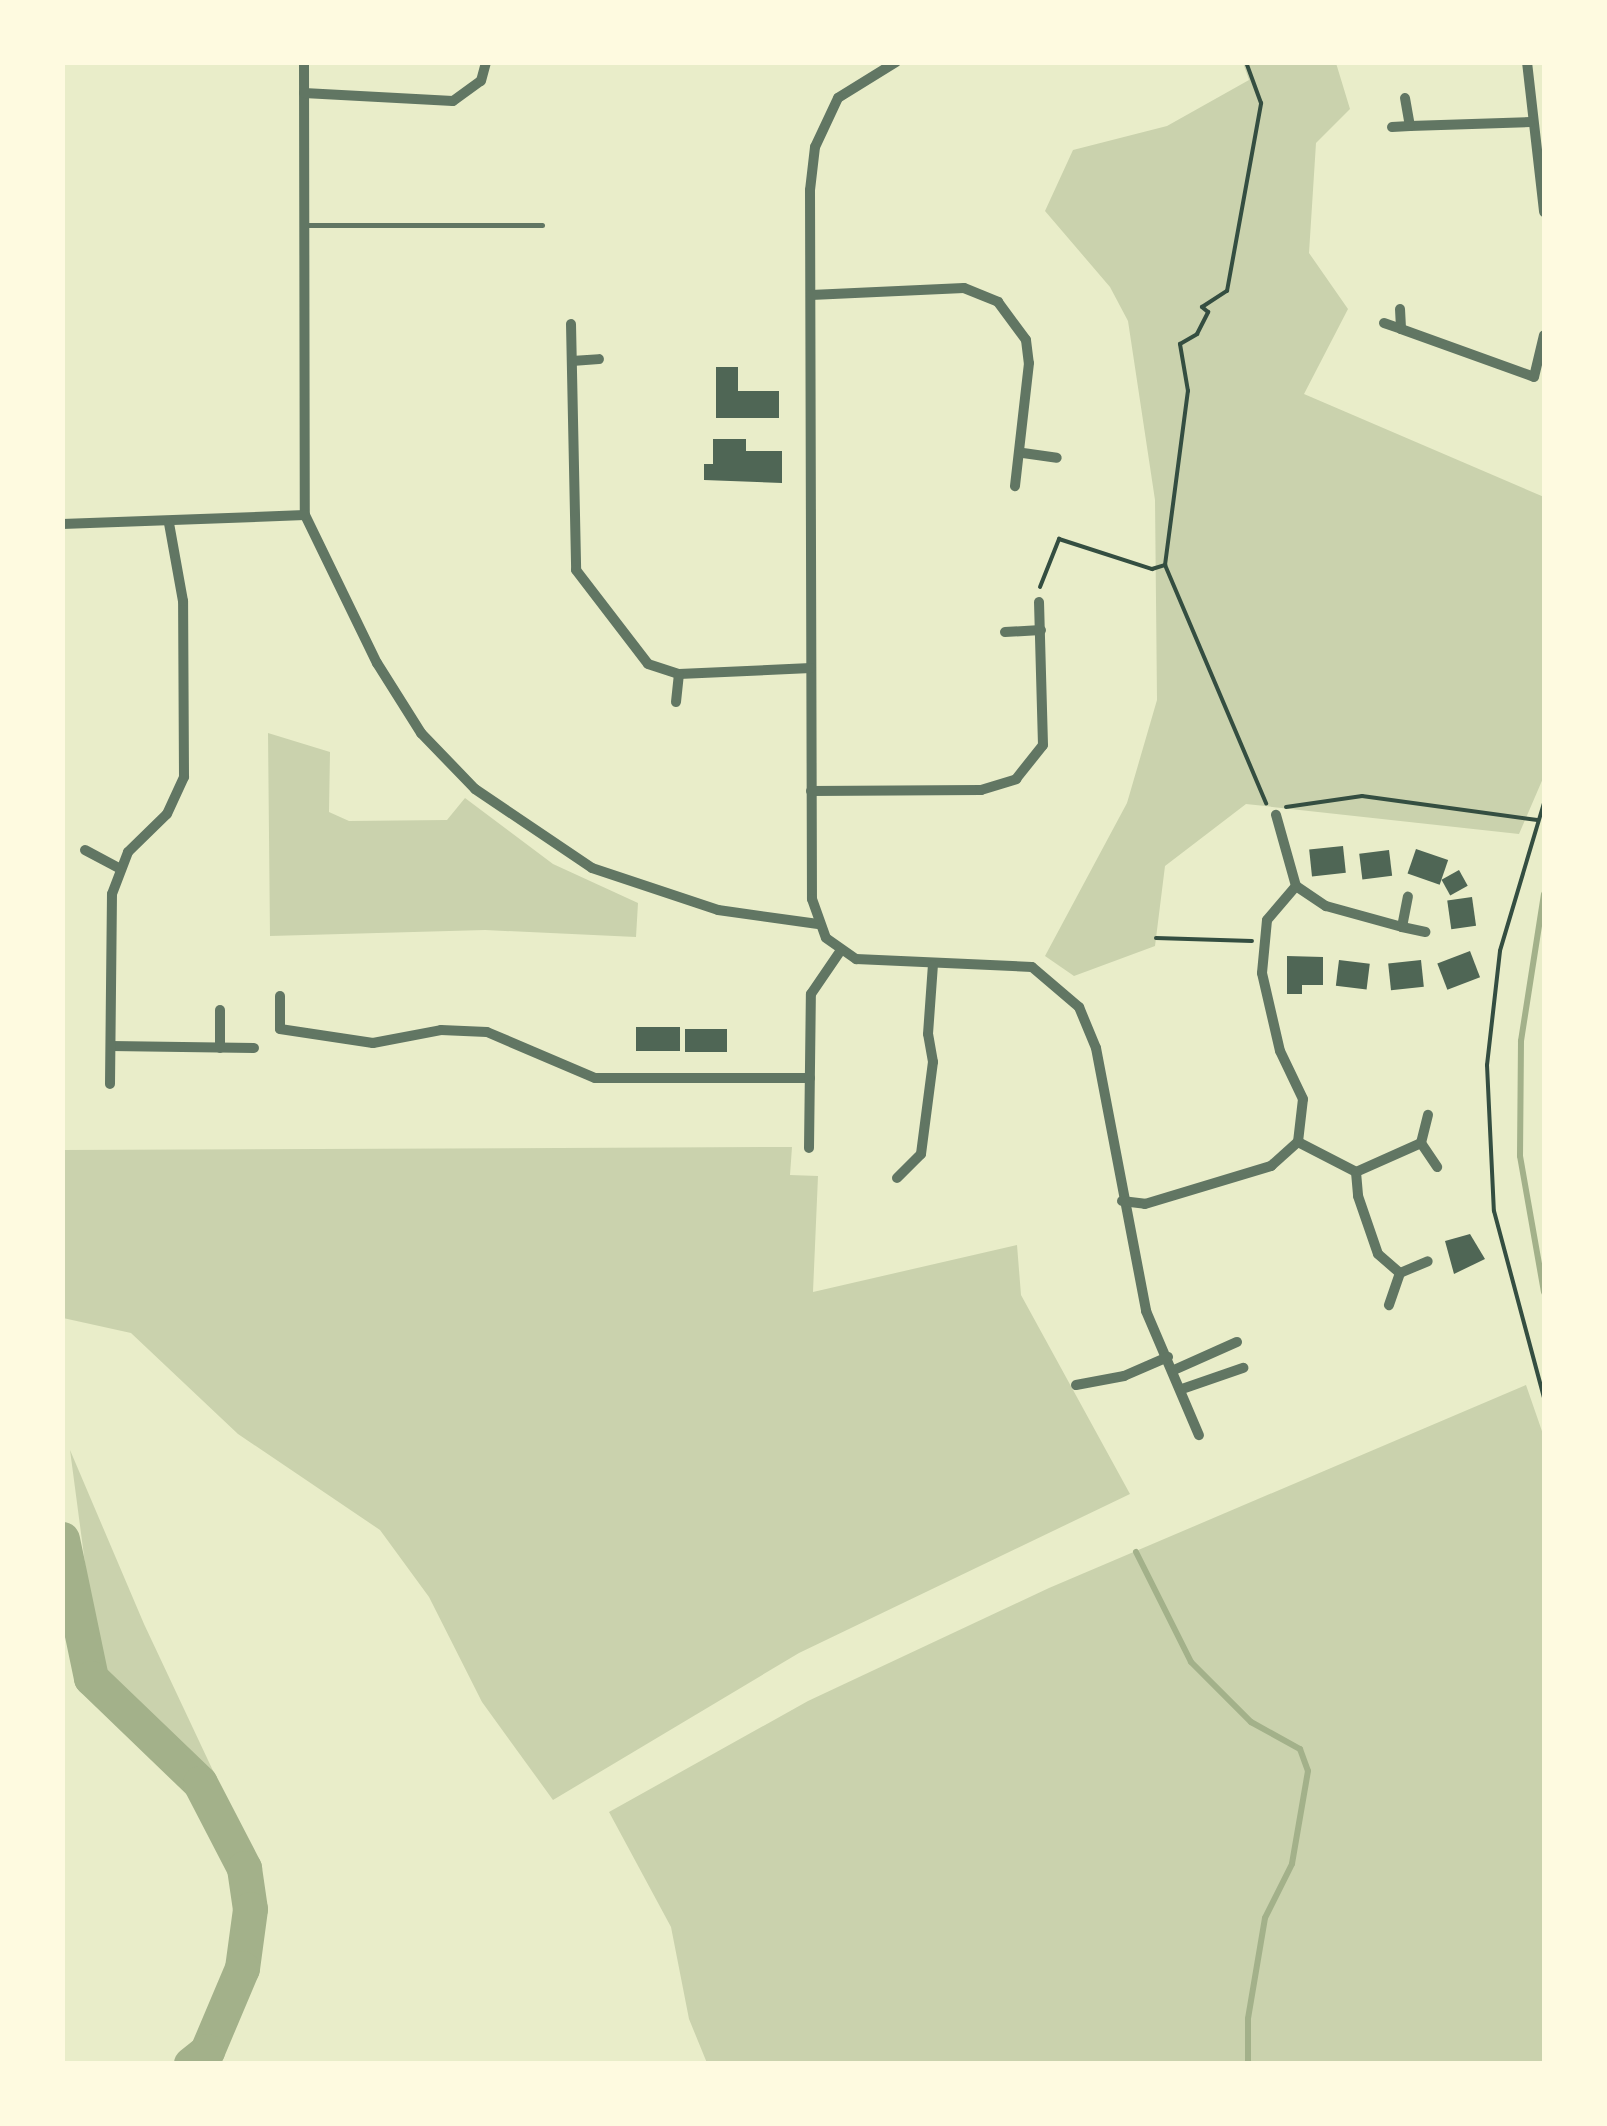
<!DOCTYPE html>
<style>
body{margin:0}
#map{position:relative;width:1607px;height:2126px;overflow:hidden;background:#e9edc9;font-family:"Nunito Sans",sans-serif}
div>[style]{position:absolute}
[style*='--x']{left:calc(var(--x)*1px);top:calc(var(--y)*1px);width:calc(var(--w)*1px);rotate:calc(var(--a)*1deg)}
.green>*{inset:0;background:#cad2ad}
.stream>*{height:6px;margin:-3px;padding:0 3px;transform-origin:3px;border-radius:3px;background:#a3b18a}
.river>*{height:35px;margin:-17.5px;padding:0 17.5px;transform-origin:17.5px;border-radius:17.5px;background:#a3b18a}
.building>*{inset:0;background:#4f6655;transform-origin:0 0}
.path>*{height:4px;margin:-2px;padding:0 2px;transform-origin:2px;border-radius:2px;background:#344e41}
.service>*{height:5px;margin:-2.5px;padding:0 2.5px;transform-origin:2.5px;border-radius:2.5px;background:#617663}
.minor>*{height:10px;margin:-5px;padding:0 5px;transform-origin:5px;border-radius:5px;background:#617663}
span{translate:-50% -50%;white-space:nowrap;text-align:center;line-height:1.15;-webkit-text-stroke:8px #fefae0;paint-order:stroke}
.frame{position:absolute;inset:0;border:65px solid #fefae0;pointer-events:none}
</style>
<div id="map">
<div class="green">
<div style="clip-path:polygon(1243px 63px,1336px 63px,1350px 109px,1316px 143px,1309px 253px,1348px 309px,1304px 394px,1544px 497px,1544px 776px,1519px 834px,1246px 804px,1165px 866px,1155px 946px,1074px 976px,1045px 956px,1127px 803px,1157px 700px,1155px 500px,1128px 321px,1110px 287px,1045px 211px,1073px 150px,1167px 126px,1249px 80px)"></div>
<div style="clip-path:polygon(268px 733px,330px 752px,329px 812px,349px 821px,447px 820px,465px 798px,553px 864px,638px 903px,636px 937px,485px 930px,270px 936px)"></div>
<div style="clip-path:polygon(792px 1147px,790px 1175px,818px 1176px,813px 1292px,1017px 1245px,1021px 1295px,1130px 1494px,799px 1653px,553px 1800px,482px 1702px,429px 1597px,380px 1530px,238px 1434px,131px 1333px,63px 1318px,62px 1150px)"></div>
<div style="clip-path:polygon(1526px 1385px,1544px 1437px,1544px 2063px,707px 2063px,689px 2019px,671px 1927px,609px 1812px,808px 1701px,1049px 1588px)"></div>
<div style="clip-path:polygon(70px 1450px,144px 1624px,231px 1809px,181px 1743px,120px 1692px,107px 1669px,95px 1639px)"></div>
</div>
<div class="stream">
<div style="--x:1544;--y:894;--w:149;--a:98.9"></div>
<div style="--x:1521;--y:1041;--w:115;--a:90.5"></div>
<div style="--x:1520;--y:1156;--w:138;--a:80"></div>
<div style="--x:1136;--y:1552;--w:123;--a:63.4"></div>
<div style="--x:1191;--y:1662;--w:85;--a:45"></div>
<div style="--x:1251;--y:1722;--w:56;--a:28.9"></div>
<div style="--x:1300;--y:1749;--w:23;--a:70"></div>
<div style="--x:1308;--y:1771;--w:94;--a:99.8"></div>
<div style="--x:1292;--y:1864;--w:60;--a:116.6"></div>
<div style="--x:1265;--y:1918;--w:102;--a:99.6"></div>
<div style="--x:1248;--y:2019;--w:45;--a:90"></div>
</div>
<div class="river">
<div style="--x:62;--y:1539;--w:142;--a:78.2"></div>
<div style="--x:91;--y:1678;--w:151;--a:43.9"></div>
<div style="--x:200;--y:1783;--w:96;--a:62.6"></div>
<div style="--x:244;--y:1868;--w:41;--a:81.7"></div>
<div style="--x:250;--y:1909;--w:60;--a:97.7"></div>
<div style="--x:242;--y:1968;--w:90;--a:112.9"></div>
<div style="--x:207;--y:2051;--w:21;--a:141"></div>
</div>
<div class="building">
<div style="clip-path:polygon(716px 367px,738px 367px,738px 391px,779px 391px,779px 418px,716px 418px)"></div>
<div style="clip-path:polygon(713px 439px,746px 439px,746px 451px,782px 451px,782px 483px,704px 480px,704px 464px,713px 464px)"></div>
<div style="left:1343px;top:846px;width:27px;height:34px;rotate:84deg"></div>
<div style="left:1416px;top:849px;width:34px;height:26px;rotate:19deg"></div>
<div style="left:1389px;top:850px;width:26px;height:30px;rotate:83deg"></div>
<div style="left:1459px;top:870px;width:18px;height:20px;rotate:61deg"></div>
<div style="left:1472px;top:897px;width:29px;height:25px;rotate:82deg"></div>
<div style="left:1470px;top:951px;width:28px;height:35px;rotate:69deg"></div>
<div style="clip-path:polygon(1287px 956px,1323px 957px,1323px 985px,1302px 985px,1302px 994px,1287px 994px)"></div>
<div style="left:1339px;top:960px;width:31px;height:26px;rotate:7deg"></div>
<div style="left:1421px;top:960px;width:27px;height:33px;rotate:84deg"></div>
<div style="left:636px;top:1027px;width:44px;height:24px"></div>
<div style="left:685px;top:1029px;width:42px;height:23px"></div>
<div style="clip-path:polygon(1470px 1234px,1485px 1259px,1454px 1274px,1445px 1241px)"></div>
</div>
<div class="path">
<div style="--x:1165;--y:565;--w:259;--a:67"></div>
<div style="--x:1040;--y:587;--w:52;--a:-68.4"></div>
<div style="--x:1059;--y:539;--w:98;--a:17.9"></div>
<div style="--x:1152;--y:569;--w:14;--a:-17"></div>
<div style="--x:1165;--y:565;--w:176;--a:-82.5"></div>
<div style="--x:1188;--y:391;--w:48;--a:-99.7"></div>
<div style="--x:1180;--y:344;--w:20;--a:-30"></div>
<div style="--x:1197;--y:334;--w:25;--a:-63"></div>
<div style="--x:1208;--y:312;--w:8;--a:-140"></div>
<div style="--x:1202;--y:307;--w:30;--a:-33"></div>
<div style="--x:1227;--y:291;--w:191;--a:-79.7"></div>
<div style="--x:1261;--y:103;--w:44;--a:-110.1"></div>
<div style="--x:1544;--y:803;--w:154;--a:106.6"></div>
<div style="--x:1500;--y:951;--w:115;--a:96.5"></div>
<div style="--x:1487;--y:1065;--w:146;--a:87.3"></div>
<div style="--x:1494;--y:1211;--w:194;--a:75"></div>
<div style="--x:1286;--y:807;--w:77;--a:-8.2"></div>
<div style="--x:1362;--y:796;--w:177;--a:7.8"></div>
<div style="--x:1156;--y:938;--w:96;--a:1.8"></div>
</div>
<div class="service">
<div style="--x:304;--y:225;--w:238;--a:0"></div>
</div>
<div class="minor">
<div style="--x:304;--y:62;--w:453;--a:89.9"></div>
<div style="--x:305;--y:515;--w:165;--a:64.1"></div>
<div style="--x:377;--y:663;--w:83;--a:57.8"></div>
<div style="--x:421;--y:733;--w:78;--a:46"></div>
<div style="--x:475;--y:789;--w:141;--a:34"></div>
<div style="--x:592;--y:868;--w:133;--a:18.4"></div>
<div style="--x:718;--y:910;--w:101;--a:8"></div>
<div style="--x:896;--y:62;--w:68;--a:148.2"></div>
<div style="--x:838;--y:98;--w:54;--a:115.1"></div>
<div style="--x:815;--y:147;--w:43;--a:96.6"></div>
<div style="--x:810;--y:190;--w:709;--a:89.84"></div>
<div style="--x:812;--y:899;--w:41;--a:70.3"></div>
<div style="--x:826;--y:938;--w:37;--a:35"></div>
<div style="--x:856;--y:959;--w:176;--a:2.6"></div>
<div style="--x:1032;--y:967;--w:62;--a:40.4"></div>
<div style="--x:1079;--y:1007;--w:44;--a:67.5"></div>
<div style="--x:1096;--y:1048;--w:268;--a:79.2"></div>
<div style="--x:1146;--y:1311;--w:135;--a:66.9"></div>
<div style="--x:1527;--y:62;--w:151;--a:83.5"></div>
<div style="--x:304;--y:93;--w:149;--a:3.1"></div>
<div style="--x:453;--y:101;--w:34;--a:-36"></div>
<div style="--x:481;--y:81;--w:20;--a:-75"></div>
<div style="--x:1405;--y:98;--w:28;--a:80"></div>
<div style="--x:1410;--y:126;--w:120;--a:-1.9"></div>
<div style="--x:1392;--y:127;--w:18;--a:-3"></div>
<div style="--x:811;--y:295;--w:153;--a:-2.6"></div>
<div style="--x:964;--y:288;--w:37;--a:22"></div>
<div style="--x:998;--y:302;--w:47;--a:53.6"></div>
<div style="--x:1026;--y:340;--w:23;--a:83"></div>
<div style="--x:1029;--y:363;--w:124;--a:96.5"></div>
<div style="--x:1400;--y:309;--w:20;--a:87"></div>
<div style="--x:1401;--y:329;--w:141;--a:19.8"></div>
<div style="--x:1534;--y:377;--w:43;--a:-76.6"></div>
<div style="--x:1384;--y:323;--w:18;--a:19"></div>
<div style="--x:571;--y:324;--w:246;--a:88.8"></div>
<div style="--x:576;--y:570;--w:118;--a:52.5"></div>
<div style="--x:648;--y:664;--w:33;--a:18"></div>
<div style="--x:679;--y:674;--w:132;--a:-2.6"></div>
<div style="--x:572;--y:361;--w:27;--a:-4"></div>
<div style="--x:1023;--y:453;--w:34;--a:8"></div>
<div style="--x:62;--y:524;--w:243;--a:-2.1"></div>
<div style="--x:1005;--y:632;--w:36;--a:-3"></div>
<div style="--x:676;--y:702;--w:28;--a:-84"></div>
<div style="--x:811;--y:791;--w:170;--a:-0.3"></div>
<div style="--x:981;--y:790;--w:37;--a:-17"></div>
<div style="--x:1016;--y:779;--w:43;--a:-51.5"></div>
<div style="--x:1043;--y:745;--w:143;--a:-91.6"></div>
<div style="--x:85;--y:850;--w:38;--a:28"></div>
<div style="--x:1296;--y:886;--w:36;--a:34"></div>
<div style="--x:1326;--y:906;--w:79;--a:15.4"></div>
<div style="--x:1402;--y:927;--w:31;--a:-79"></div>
<div style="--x:1402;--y:927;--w:24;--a:12"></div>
<div style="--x:280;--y:996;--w:33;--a:90"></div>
<div style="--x:280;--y:1029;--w:94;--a:8.6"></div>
<div style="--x:373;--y:1043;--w:69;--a:-10.8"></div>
<div style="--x:441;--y:1030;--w:46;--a:2.5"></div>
<div style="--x:487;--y:1032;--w:117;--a:23.1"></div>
<div style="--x:595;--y:1078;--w:215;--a:0"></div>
<div style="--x:111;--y:1046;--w:143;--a:0.8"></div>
<div style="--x:220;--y:1048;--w:38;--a:-90"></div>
<div style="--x:110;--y:1084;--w:190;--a:-89.4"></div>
<div style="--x:112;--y:894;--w:45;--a:-69.1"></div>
<div style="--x:128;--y:852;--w:54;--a:-44.3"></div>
<div style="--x:167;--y:814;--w:41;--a:-65.3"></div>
<div style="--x:184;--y:777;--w:176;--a:-90.3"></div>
<div style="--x:183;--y:601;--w:79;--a:-100.2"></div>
<div style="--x:1298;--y:1142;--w:65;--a:27.3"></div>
<div style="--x:1356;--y:1172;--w:24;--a:85"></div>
<div style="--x:1358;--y:1196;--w:61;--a:71"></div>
<div style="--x:1378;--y:1254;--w:29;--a:41"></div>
<div style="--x:1400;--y:1273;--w:34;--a:109"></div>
<div style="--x:1421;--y:1143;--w:29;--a:56"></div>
<div style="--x:809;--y:1148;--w:154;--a:-89.3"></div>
<div style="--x:811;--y:994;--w:53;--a:-55.7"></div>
<div style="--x:1356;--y:1172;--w:71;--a:-24"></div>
<div style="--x:1421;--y:1143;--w:29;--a:-76"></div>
<div style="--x:897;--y:1178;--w:34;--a:-45"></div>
<div style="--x:921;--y:1154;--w:93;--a:-82.6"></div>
<div style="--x:933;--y:1062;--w:28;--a:-100"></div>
<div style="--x:928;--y:1034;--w:69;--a:-85.9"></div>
<div style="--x:1122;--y:1201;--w:23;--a:7"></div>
<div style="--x:1145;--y:1204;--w:132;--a:-16.8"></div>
<div style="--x:1271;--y:1166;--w:36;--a:-42"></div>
<div style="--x:1298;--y:1142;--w:43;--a:-83.4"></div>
<div style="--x:1303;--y:1099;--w:53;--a:-115.6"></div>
<div style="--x:1280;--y:1051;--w:80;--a:-103"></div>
<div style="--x:1262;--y:973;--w:53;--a:-84.6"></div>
<div style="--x:1267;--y:920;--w:45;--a:-49.5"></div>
<div style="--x:1296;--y:886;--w:74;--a:-105.7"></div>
<div style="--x:1400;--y:1273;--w:30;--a:-23"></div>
<div style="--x:1174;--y:1370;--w:69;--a:-24"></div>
<div style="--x:1076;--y:1385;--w:49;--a:-10.6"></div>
<div style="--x:1124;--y:1376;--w:48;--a:-23.4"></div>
<div style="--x:1182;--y:1389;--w:65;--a:-19"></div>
</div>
<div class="frame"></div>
</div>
